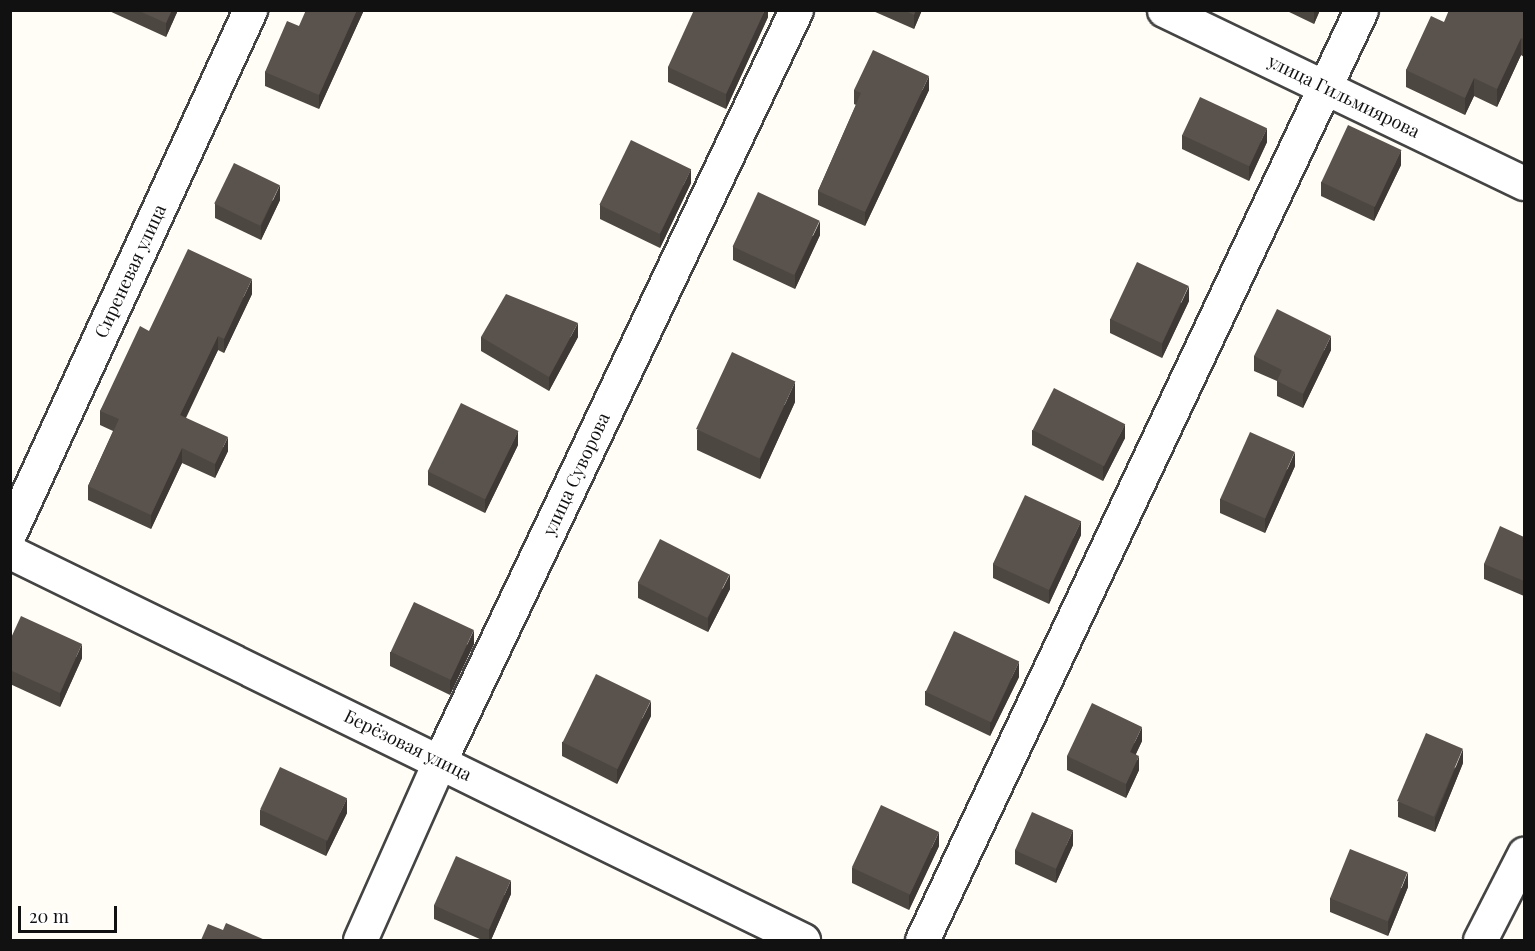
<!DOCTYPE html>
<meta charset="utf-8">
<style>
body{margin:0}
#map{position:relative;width:1535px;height:951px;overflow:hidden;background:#fffdf5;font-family:"Playfair Display",serif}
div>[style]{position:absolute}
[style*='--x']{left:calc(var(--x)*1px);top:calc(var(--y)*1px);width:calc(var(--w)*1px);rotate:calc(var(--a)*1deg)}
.roads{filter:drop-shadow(2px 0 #444) drop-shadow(-2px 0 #444) drop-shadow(0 2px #444) drop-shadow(0 -2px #444)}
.street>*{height:33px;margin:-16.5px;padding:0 16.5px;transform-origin:16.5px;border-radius:16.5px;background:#fff}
.wall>*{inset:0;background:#4d4742}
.shaded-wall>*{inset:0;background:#3f3936}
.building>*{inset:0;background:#5a524d;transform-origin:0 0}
span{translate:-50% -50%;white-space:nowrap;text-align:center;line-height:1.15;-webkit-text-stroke:6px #fff;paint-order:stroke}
.street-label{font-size:18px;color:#111}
.frame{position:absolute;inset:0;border:12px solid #111;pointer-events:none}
.scale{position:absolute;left:18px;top:906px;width:99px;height:27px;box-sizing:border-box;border:3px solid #111;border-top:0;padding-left:8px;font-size:18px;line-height:21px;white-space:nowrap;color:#111;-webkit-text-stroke:4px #fff;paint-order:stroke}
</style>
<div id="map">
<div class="roads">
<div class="street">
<div style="--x:1164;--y:10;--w:399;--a:25.7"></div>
<div style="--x:10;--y:532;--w:575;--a:-65.31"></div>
<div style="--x:10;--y:552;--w:883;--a:26.07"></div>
<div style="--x:360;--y:940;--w:197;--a:-66"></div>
<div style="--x:440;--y:760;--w:830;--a:-64.61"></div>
<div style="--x:922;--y:940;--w:1028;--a:-64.73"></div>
<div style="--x:1480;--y:940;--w:97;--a:-62.9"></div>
</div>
</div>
<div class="wall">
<div style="clip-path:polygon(107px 10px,178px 10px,166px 37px)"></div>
<div style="clip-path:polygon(364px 10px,319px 109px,265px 86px,265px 72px,299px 26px)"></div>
<div style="clip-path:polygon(768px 10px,768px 17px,726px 109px,668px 82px,668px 67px)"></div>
<div style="clip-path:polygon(873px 10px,922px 10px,914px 29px,873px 11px)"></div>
<div style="clip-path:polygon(1285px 10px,1320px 10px,1314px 24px)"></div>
<div style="clip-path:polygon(1524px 10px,1524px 57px,1521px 55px,1497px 107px,1474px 96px,1465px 115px,1406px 87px,1406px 70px,1444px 22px)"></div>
<div style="clip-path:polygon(854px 90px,929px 90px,865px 226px,818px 205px,818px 191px,856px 105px,854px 104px)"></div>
<div style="clip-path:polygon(1182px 135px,1267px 142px,1249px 181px,1182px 149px)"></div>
<div style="clip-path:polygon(1401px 165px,1374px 221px,1321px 196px,1321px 182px)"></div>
<div style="clip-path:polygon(691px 183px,660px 248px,600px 219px,600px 205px)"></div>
<div style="clip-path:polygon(280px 200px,261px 240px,215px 218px,215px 204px)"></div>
<div style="clip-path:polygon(820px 235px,795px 289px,733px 260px,733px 246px)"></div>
<div style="clip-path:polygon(252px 294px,224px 353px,218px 350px,186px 418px,228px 451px,215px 478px,182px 463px,151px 529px,88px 500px,88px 486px,113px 431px,100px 425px,100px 411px,149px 331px)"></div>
<div style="clip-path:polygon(1189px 301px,1162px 358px,1110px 333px,1110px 319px)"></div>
<div style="clip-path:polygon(481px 337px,578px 337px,549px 391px,481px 351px)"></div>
<div style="clip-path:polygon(1331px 350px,1303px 408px,1277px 396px,1277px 381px,1254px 371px,1254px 356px)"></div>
<div style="clip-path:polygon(795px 402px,760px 479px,697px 450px,697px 430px)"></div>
<div style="clip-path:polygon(1032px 430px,1125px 438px,1103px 481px,1032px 445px)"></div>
<div style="clip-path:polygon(518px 445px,485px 513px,428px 485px,428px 471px)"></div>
<div style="clip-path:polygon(1295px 466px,1265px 533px,1220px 513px,1220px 499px)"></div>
<div style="clip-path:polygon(1081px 535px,1049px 604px,993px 578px,993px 564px)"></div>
<div style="clip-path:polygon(1524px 537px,1524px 596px,1484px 579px,1484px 564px)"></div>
<div style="clip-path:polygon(638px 583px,730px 589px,708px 632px,638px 598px)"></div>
<div style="clip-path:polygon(10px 640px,82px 658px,60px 707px,10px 684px)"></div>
<div style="clip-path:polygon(474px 644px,450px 695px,390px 666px,390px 652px)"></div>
<div style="clip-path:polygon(1019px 677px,990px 736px,925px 705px,925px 691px)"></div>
<div style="clip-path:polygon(651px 716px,617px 784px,562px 756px,562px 742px)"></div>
<div style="clip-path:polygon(1142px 741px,1136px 754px,1139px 770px,1126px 798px,1067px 770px,1067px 756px)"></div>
<div style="clip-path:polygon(1463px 763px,1435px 832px,1398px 817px,1398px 802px)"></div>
<div style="clip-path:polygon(260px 810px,347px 813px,326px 856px,260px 825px)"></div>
<div style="clip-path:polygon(1073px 845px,1056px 883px,1015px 864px,1015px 850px)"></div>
<div style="clip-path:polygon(939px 846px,909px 910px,852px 883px,852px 868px)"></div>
<div style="clip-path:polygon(1408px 887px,1388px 936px,1330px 912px,1330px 898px)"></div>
<div style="clip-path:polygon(511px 894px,491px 940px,482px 940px,434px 919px,434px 905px)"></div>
</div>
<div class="shaded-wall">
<div style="clip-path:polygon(172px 10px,178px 10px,166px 37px,166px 23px)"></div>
<div style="clip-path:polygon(357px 10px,364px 10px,319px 109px,319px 95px)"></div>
<div style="clip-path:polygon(765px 10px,768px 10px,768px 17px,726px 109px,726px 94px)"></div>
<div style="clip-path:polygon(916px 10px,922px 10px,914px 29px,914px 15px)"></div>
<div style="clip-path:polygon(1314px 10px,1320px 10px,1314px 24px)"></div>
<div style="clip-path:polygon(1521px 38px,1521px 55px,1497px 107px,1497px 89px)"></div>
<div style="clip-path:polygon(929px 76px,929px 90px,865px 226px,865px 212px)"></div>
<div style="clip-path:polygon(1474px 78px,1474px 96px,1465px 115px,1465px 98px)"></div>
<div style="clip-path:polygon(1267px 128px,1267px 142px,1249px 181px,1249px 166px)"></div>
<div style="clip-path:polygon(1401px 150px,1401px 165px,1374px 221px,1374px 207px)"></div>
<div style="clip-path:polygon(691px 169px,691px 183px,660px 248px,660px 234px)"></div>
<div style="clip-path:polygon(280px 185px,280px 200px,261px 240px,261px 226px)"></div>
<div style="clip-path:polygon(820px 221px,820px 235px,795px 289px,795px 274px)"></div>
<div style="clip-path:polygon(252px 279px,252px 294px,224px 353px,224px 339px)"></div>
<div style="clip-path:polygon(1189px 286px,1189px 301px,1162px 358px,1162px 344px)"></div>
<div style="clip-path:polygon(578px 323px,578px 337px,549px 391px,549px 377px)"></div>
<div style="clip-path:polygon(218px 336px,218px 350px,180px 429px,180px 415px)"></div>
<div style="clip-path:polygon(1331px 336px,1331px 350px,1303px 408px,1303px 394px)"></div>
<div style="clip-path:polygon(795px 382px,795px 402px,760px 479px,760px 459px)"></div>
<div style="clip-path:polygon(1125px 424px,1125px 438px,1103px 481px,1103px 467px)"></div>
<div style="clip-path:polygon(518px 431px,518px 445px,485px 513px,485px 498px)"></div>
<div style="clip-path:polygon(228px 437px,228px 451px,215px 478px,215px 464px)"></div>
<div style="clip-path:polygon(182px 448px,182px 463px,151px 529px,151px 515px)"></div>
<div style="clip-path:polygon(1295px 452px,1295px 466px,1265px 533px,1265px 519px)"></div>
<div style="clip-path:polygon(1081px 521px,1081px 535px,1049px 604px,1049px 589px)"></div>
<div style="clip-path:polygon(730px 574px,730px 589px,708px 632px,708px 618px)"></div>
<div style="clip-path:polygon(474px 630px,474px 644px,450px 695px,450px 681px)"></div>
<div style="clip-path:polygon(82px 644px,82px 658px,60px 707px,60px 693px)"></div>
<div style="clip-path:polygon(1019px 662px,1019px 677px,990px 736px,990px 722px)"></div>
<div style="clip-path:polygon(651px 701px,651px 716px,617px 784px,617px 769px)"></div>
<div style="clip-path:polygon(1142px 727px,1142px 741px,1130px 766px,1130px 752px)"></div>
<div style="clip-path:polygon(1463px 749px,1463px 763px,1435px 832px,1435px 818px)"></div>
<div style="clip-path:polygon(1139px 756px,1139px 770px,1126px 798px,1126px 784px)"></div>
<div style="clip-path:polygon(12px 769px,12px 783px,10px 787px,10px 772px)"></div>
<div style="clip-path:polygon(347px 798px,347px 813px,326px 856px,326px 842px)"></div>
<div style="clip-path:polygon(1073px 830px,1073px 845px,1056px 883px,1056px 868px)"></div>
<div style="clip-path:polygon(939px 832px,939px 846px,909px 910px,909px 896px)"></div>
<div style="clip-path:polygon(1408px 872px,1408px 887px,1388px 936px,1388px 922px)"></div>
<div style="clip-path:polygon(511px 880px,511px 894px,491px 940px,489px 940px,489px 929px)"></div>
</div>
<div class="building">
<div style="clip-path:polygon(137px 10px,172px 10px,166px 23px)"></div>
<div style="clip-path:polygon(306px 10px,357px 10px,319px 95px,265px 72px,287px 21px,299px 26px)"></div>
<div style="clip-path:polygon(694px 10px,765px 10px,726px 94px,668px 67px)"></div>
<div style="clip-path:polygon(904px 10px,916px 10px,914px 15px)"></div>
<div style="clip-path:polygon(1449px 10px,1524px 10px,1524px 39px,1521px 38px,1497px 89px,1474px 78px,1465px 98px,1406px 70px,1431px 16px,1444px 22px)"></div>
<div style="clip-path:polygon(873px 50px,929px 76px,865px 212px,818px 191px,861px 93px,854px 90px)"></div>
<div style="left:1200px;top:97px;width:74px;height:42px;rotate:25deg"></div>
<div style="left:1348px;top:125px;width:59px;height:63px;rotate:25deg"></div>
<div style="left:631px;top:140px;width:67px;height:72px;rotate:26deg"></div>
<div style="left:234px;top:163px;width:51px;height:45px;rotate:26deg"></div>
<div style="left:758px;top:192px;width:68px;height:60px;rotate:25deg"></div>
<div style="clip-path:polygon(188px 249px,252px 279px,224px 339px,218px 336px,180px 415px,228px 437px,215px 464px,182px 448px,151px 515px,88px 486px,119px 419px,100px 411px,140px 326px,149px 331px)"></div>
<div style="left:1137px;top:262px;width:57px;height:63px;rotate:25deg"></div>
<div style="clip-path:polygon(506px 294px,578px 323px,549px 377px,481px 337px)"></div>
<div style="clip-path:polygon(1277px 309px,1331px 336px,1303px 394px,1277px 381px,1282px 370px,1254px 356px)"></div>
<div style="left:732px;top:352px;width:70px;height:85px;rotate:25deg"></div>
<div style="left:1054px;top:388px;width:80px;height:47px;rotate:27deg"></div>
<div style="left:461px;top:403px;width:64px;height:76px;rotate:26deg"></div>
<div style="left:1250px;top:432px;width:49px;height:73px;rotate:24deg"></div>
<div style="left:1025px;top:495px;width:62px;height:76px;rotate:25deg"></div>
<div style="clip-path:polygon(1500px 526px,1524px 537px,1524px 581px,1484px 564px)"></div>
<div style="left:660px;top:539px;width:78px;height:49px;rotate:27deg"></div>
<div style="left:414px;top:602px;width:66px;height:55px;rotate:25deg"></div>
<div style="clip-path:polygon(21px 616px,82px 644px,60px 693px,10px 670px,10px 640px)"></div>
<div style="left:954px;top:631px;width:72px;height:67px;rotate:25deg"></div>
<div style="left:596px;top:674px;width:61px;height:76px;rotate:26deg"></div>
<div style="clip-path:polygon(1092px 703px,1142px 727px,1130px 752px,1139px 756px,1126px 784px,1067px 756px)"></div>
<div style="left:1426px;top:733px;width:40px;height:74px;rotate:23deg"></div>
<div style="left:280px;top:767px;width:74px;height:47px;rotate:25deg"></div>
<div style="left:881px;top:805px;width:64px;height:69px;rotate:25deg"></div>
<div style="left:1032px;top:812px;width:45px;height:42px;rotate:24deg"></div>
<div style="left:1350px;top:849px;width:62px;height:53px;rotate:22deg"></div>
<div style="left:456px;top:856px;width:60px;height:54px;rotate:24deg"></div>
<div style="clip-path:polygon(226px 923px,265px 940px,201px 940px,208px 924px,223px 930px)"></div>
</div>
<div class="street-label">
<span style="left:1344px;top:96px;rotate:26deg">улица Гильмиярова</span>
<span style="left:130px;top:271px;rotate:-65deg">Сиреневая улица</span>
<span style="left:576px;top:474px;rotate:-65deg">улица Суворова</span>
<span style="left:408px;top:745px;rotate:26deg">Берёзовая улица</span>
</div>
<div class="frame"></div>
<div class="scale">20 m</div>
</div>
